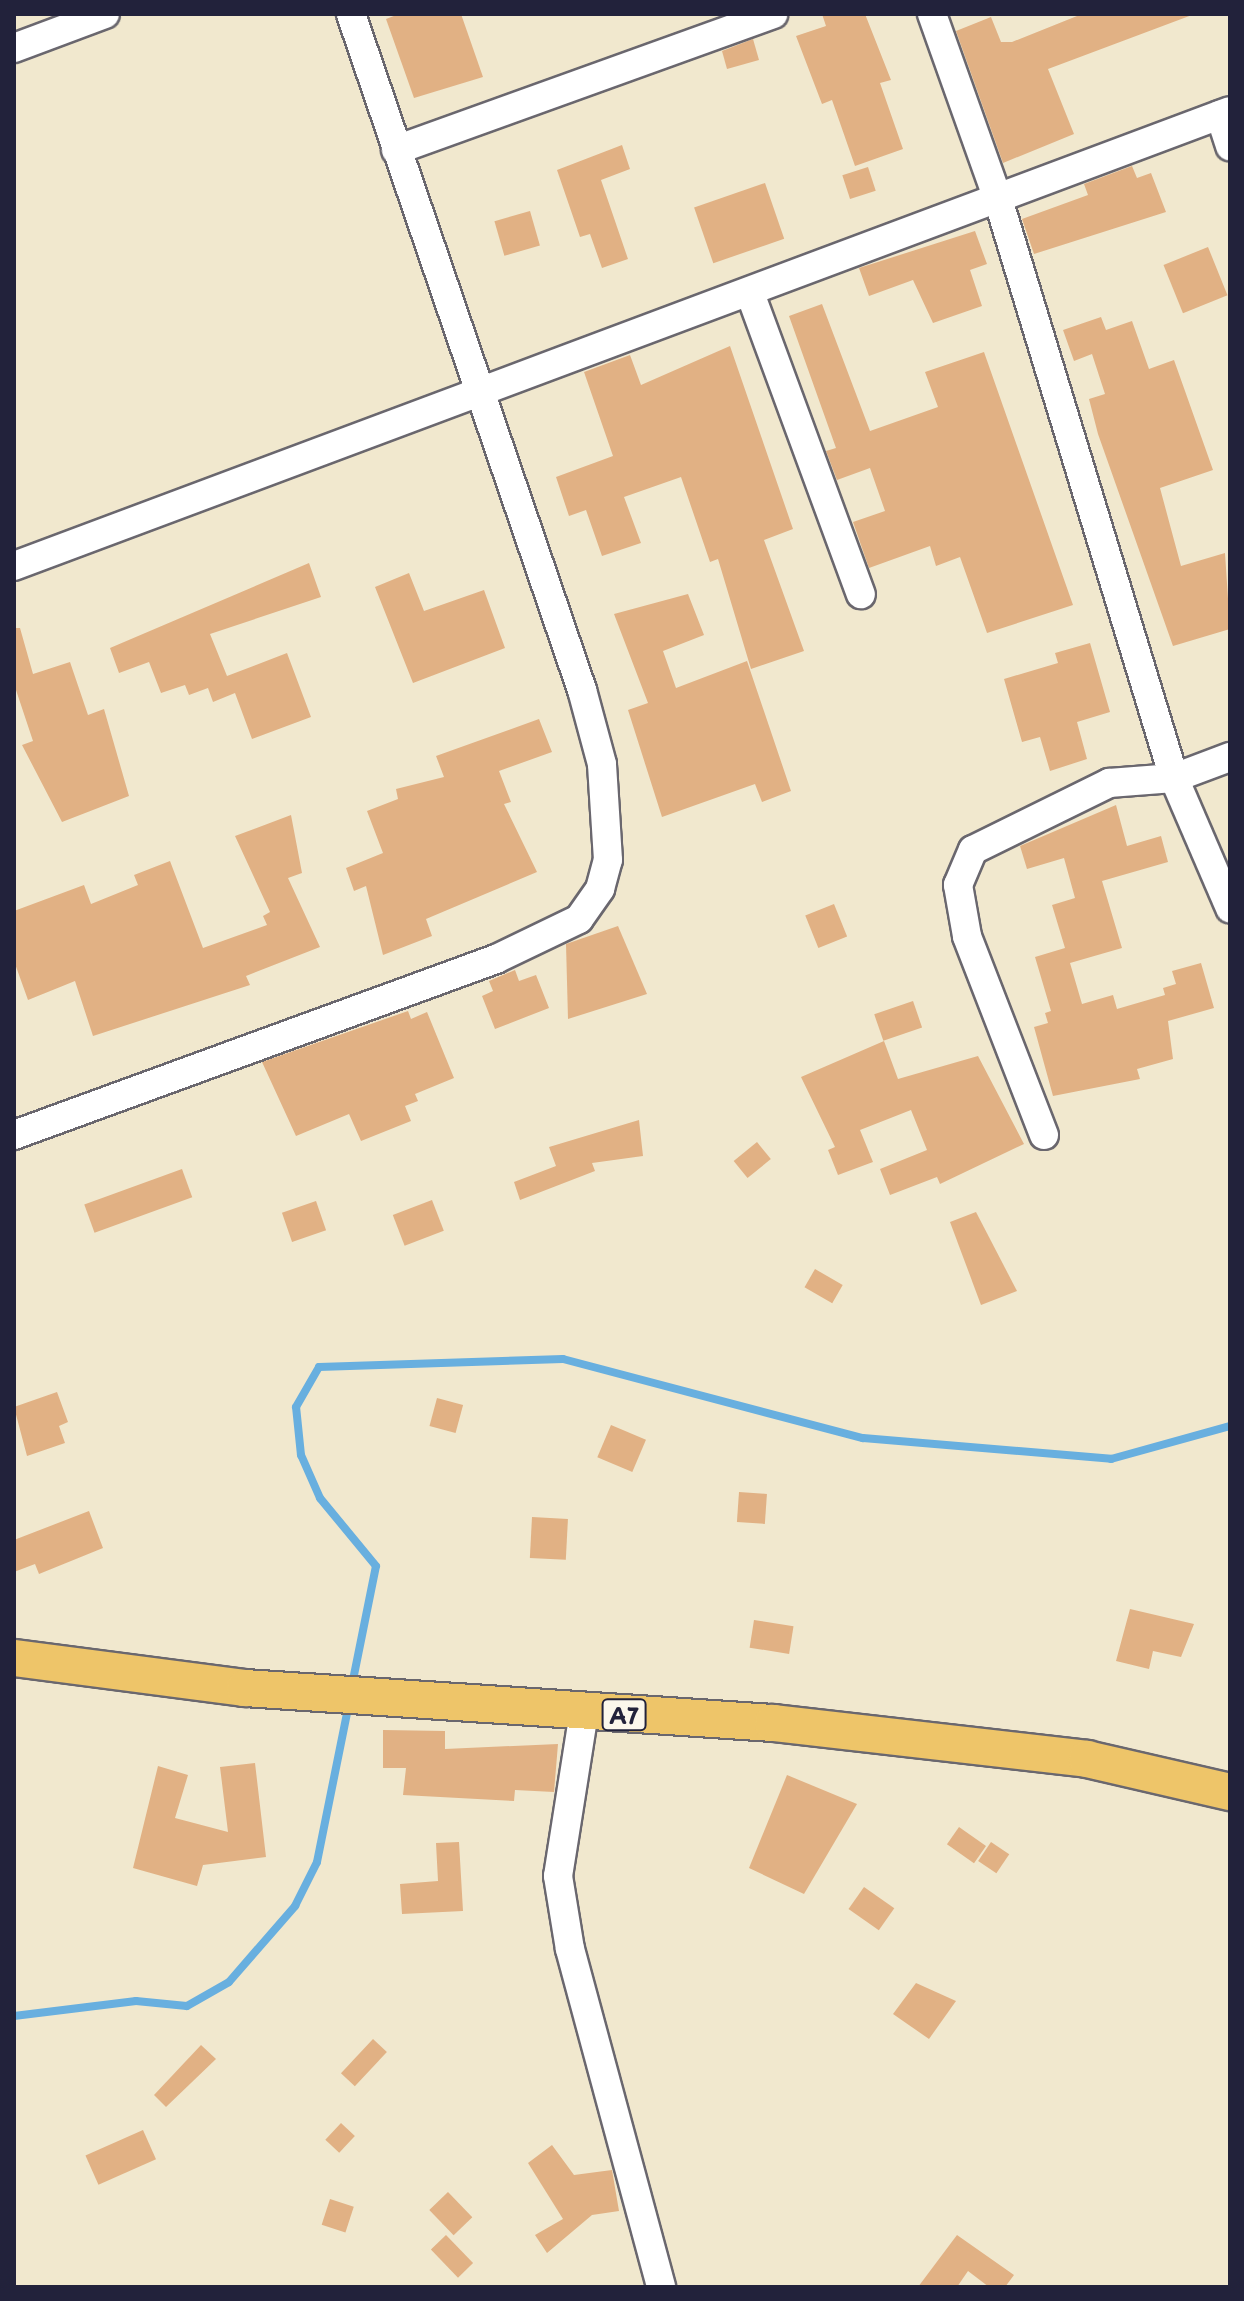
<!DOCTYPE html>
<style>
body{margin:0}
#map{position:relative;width:1244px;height:2301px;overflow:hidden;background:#f1e8ce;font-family:"Playpen Sans",sans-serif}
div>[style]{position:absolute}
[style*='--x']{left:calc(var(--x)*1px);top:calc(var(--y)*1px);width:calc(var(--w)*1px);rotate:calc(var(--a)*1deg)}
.stream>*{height:8px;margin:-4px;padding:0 4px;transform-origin:4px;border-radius:4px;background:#68afdf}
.building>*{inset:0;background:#e1b184;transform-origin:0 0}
.roads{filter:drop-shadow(2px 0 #6a676e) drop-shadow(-2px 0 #6a676e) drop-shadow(0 2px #6a676e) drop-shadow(0 -2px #6a676e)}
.minor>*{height:28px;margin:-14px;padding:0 14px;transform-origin:14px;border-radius:14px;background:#fff}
.major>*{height:36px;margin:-18px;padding:0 18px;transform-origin:18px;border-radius:18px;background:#eec569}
span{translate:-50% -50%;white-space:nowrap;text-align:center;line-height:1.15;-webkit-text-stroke:6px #fbf7ec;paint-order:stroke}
.shield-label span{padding:2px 6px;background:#fbf7ec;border:2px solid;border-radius:6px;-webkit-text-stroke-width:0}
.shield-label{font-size:22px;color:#22223b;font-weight:700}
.frame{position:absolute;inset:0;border:16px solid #22223b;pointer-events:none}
</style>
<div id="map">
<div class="stream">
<div style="--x:352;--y:1685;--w:121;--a:-78.6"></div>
<div style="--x:376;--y:1566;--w:88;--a:-129.5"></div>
<div style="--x:320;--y:1498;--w:47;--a:-113.8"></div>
<div style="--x:301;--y:1455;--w:48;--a:-95.9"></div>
<div style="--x:296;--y:1407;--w:46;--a:-60.1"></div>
<div style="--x:319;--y:1367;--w:244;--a:-1.9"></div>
<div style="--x:563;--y:1359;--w:310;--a:14.8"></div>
<div style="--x:863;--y:1438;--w:249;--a:4.8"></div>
<div style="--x:1111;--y:1459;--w:123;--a:-15.5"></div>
<div style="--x:14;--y:2016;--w:123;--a:-7"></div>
<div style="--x:136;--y:2001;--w:51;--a:5.6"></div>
<div style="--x:187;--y:2006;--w:48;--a:-29.7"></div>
<div style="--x:229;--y:1982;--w:101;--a:-49"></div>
<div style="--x:295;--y:1906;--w:49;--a:-63.4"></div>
<div style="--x:317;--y:1862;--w:162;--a:-78.6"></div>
</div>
<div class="building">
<div style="clip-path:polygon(399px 14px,461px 14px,483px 77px,414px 98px,386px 19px)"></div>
<div style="clip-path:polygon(822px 14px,865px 14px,891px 80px,880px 83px,903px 149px,855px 166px,832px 100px,822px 104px,796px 36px,826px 26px)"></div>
<div style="clip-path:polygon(1082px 14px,1192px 15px,1048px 69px,1074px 134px,1003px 163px,956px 31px,991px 17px,1001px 42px,1012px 42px)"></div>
<div style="clip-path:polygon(753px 39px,759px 60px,727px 69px,722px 51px)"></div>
<div style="clip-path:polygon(622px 145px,630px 169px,601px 180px,628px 259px,602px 268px,590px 234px,580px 237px,557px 170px)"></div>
<div style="clip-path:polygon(1132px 166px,1137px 178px,1151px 173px,1166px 212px,1034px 254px,1022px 219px,1088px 195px,1084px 184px)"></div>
<div style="left:868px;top:167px;width:25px;height:27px;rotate:72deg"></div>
<div style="left:765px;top:183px;width:59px;height:75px;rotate:71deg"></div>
<div style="left:530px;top:211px;width:36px;height:37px;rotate:74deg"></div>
<div style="clip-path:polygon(975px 231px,987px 264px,970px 270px,982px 306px,933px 323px,913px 280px,869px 296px,859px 268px)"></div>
<div style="left:1208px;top:247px;width:52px;height:48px;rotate:68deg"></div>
<div style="clip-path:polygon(822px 304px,870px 431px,938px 407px,925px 372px,984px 352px,1073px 605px,987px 633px,960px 557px,936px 566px,930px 546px,869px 568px,853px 522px,885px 511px,870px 468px,837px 480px,826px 451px,836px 448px,789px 316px)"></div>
<div style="clip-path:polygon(1101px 317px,1106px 330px,1132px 321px,1149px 369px,1174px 360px,1213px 470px,1160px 488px,1181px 566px,1225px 553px,1230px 629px,1173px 646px,1098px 434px,1089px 399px,1105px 394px,1092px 354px,1074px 361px,1063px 330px)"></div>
<div style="clip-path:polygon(730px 346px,793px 529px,764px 540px,804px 651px,751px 669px,718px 559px,710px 562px,681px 477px,624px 497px,641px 543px,602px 556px,586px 510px,569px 516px,556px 477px,613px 456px,584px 372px,630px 355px,641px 385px)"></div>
<div style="clip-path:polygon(309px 563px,321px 597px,210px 634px,227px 676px,287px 653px,311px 717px,252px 739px,235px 693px,213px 702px,208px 688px,189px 695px,185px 685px,161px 693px,149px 662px,119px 673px,110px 648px)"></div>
<div style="clip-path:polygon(409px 573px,424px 611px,484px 590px,505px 648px,413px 683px,375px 587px)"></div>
<div style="clip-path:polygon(688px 594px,704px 635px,663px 651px,676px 688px,747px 661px,791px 791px,762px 802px,755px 784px,662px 817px,628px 710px,648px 703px,614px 614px)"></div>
<div style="clip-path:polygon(14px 628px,20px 628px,33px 674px,70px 662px,88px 715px,104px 709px,129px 796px,62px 822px,22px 745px,33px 741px,14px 684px)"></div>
<div style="clip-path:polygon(1090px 643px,1110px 712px,1077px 722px,1087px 759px,1050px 771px,1040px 737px,1022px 742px,1004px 679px,1058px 663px,1055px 653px)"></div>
<div style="clip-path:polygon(539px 719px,552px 752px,499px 771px,511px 802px,504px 804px,537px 872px,426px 919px,432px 936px,383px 955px,366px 886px,354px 891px,346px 868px,383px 853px,367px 811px,398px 799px,396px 789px,444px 777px,436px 756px)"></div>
<div style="clip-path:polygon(1116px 805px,1127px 846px,1161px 836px,1168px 862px,1102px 881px,1122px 948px,1070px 963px,1082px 1004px,1113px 995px,1117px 1009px,1165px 995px,1163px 988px,1176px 984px,1172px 971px,1201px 963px,1214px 1008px,1168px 1021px,1173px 1059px,1137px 1069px,1140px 1079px,1053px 1096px,1034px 1027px,1048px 1023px,1045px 1013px,1051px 1011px,1035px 957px,1065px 948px,1052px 905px,1075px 898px,1064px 858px,1027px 869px,1020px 846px)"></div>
<div style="clip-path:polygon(291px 815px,302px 873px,288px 878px,320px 947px,246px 976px,250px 985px,93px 1036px,75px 981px,28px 1000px,14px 961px,14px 911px,84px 885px,91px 904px,138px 885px,134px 875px,170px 861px,203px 948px,267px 925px,263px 916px,270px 912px,235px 836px)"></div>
<div style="left:834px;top:904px;width:35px;height:31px;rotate:68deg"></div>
<div style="clip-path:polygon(618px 926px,647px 994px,568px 1019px,566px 944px)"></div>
<div style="clip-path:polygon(515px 970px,519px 981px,536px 975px,549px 1008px,495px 1029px,482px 996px,493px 991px,489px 981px)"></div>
<div style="left:913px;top:1001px;width:28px;height:41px;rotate:71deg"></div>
<div style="clip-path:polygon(408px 1011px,411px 1019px,427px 1012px,454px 1078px,415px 1094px,418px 1101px,405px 1106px,411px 1121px,361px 1141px,349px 1114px,296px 1136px,262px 1062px)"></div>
<div style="clip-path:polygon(884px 1041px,898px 1079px,978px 1056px,1024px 1144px,940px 1184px,937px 1177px,890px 1195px,880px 1169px,927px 1150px,911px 1110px,860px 1130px,873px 1162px,838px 1175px,828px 1150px,835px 1147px,801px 1077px)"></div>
<div style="clip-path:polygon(639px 1120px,643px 1156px,592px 1163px,595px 1171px,520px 1200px,514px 1182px,556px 1166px,549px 1147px)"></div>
<div style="left:757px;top:1142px;width:22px;height:30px;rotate:51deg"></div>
<div style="left:182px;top:1169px;width:30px;height:104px;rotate:70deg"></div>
<div style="left:432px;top:1200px;width:33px;height:42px;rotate:69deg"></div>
<div style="left:316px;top:1201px;width:31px;height:36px;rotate:71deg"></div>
<div style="clip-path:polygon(976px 1212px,1017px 1291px,981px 1305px,950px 1222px)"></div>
<div style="left:815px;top:1269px;width:32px;height:21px;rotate:30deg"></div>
<div style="clip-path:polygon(57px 1392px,68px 1422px,59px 1426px,65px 1443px,27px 1456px,14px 1407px)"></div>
<div style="left:437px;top:1398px;width:27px;height:29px;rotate:15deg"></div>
<div style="left:611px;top:1425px;width:38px;height:35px;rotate:23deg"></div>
<div style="left:739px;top:1492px;width:28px;height:30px;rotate:4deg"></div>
<div style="clip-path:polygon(89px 1511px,103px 1548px,39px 1574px,35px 1564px,14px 1572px,14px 1540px)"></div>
<div style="left:532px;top:1517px;width:36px;height:41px;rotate:3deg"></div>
<div style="clip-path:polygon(1130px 1609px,1194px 1624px,1181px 1657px,1153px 1651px,1149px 1669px,1116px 1661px)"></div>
<div style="left:754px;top:1620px;width:40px;height:28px;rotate:9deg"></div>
<div style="clip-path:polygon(383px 1730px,445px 1731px,445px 1749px,558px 1744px,554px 1792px,515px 1790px,514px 1801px,403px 1795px,406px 1768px,383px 1768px)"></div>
<div style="clip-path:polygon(255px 1763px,266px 1857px,203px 1865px,197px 1886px,133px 1868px,158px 1766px,188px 1775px,175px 1818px,228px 1832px,220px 1767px)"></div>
<div style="clip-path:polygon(787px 1775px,857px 1804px,804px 1894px,749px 1868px)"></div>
<div style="left:959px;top:1827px;width:33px;height:21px;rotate:35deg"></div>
<div style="clip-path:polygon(459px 1842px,463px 1911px,402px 1914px,400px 1884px,438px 1881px,436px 1843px)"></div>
<div style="left:991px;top:1842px;width:22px;height:23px;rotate:34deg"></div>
<div style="left:864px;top:1887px;width:37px;height:27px;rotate:35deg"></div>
<div style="clip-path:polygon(916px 1983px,956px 2001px,929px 2039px,893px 2014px)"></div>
<div style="left:373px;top:2039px;width:19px;height:47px;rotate:43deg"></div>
<div style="clip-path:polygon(201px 2045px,216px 2059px,166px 2107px,154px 2095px)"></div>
<div style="left:341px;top:2123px;width:19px;height:23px;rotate:43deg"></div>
<div style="left:143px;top:2130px;width:32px;height:63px;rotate:66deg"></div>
<div style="clip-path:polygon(552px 2145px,574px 2175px,612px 2170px,619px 2211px,592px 2215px,547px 2253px,535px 2235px,563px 2219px,528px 2163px)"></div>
<div style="left:448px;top:2192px;width:35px;height:26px;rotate:46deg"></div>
<div style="left:330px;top:2199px;width:25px;height:27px;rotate:18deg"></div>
<div style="left:446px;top:2235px;width:39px;height:21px;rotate:46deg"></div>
<div style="clip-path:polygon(957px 2235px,1014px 2275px,1005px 2287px,989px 2287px,968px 2271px,957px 2287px,918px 2287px)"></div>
</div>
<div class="roads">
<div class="minor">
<div style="--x:932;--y:14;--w:196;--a:70.4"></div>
<div style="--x:998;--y:199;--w:605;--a:73.09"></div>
<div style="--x:1174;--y:778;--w:142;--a:66.7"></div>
<div style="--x:14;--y:48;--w:97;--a:-20.5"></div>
<div style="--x:1220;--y:115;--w:33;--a:72"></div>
<div style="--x:396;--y:150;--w:401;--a:-19.8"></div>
<div style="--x:750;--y:293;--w:321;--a:69.8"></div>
<div style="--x:14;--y:566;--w:1298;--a:-20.51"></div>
<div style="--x:14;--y:1135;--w:513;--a:-20.06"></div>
<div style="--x:496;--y:959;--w:92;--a:-25.7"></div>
<div style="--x:579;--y:919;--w:37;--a:-55"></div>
<div style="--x:600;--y:889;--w:30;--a:-75"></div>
<div style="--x:608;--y:860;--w:96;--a:-93.6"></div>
<div style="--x:602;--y:764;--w:77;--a:-105.1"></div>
<div style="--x:582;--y:690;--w:714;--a:-108.87"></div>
<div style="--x:1044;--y:1135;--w:213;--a:-111.2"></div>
<div style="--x:967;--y:936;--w:52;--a:-100"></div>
<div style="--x:958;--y:885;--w:38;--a:-67"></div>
<div style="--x:973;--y:850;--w:152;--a:-26.2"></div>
<div style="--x:1109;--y:783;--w:65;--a:-4.4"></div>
<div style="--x:1174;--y:778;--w:60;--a:-20.6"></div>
<div style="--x:584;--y:1712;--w:166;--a:99"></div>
<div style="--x:558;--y:1876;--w:74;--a:80.7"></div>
<div style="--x:570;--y:1949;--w:350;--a:74.9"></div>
</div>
<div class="major">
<div style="--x:14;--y:1658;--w:233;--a:7.4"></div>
<div style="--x:245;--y:1688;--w:529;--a:3.79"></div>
<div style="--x:773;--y:1723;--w:316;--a:6.5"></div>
<div style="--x:1087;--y:1759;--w:147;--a:13"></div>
</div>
</div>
<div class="shield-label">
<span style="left:624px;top:1715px">A7</span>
</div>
<div class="frame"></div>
</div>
